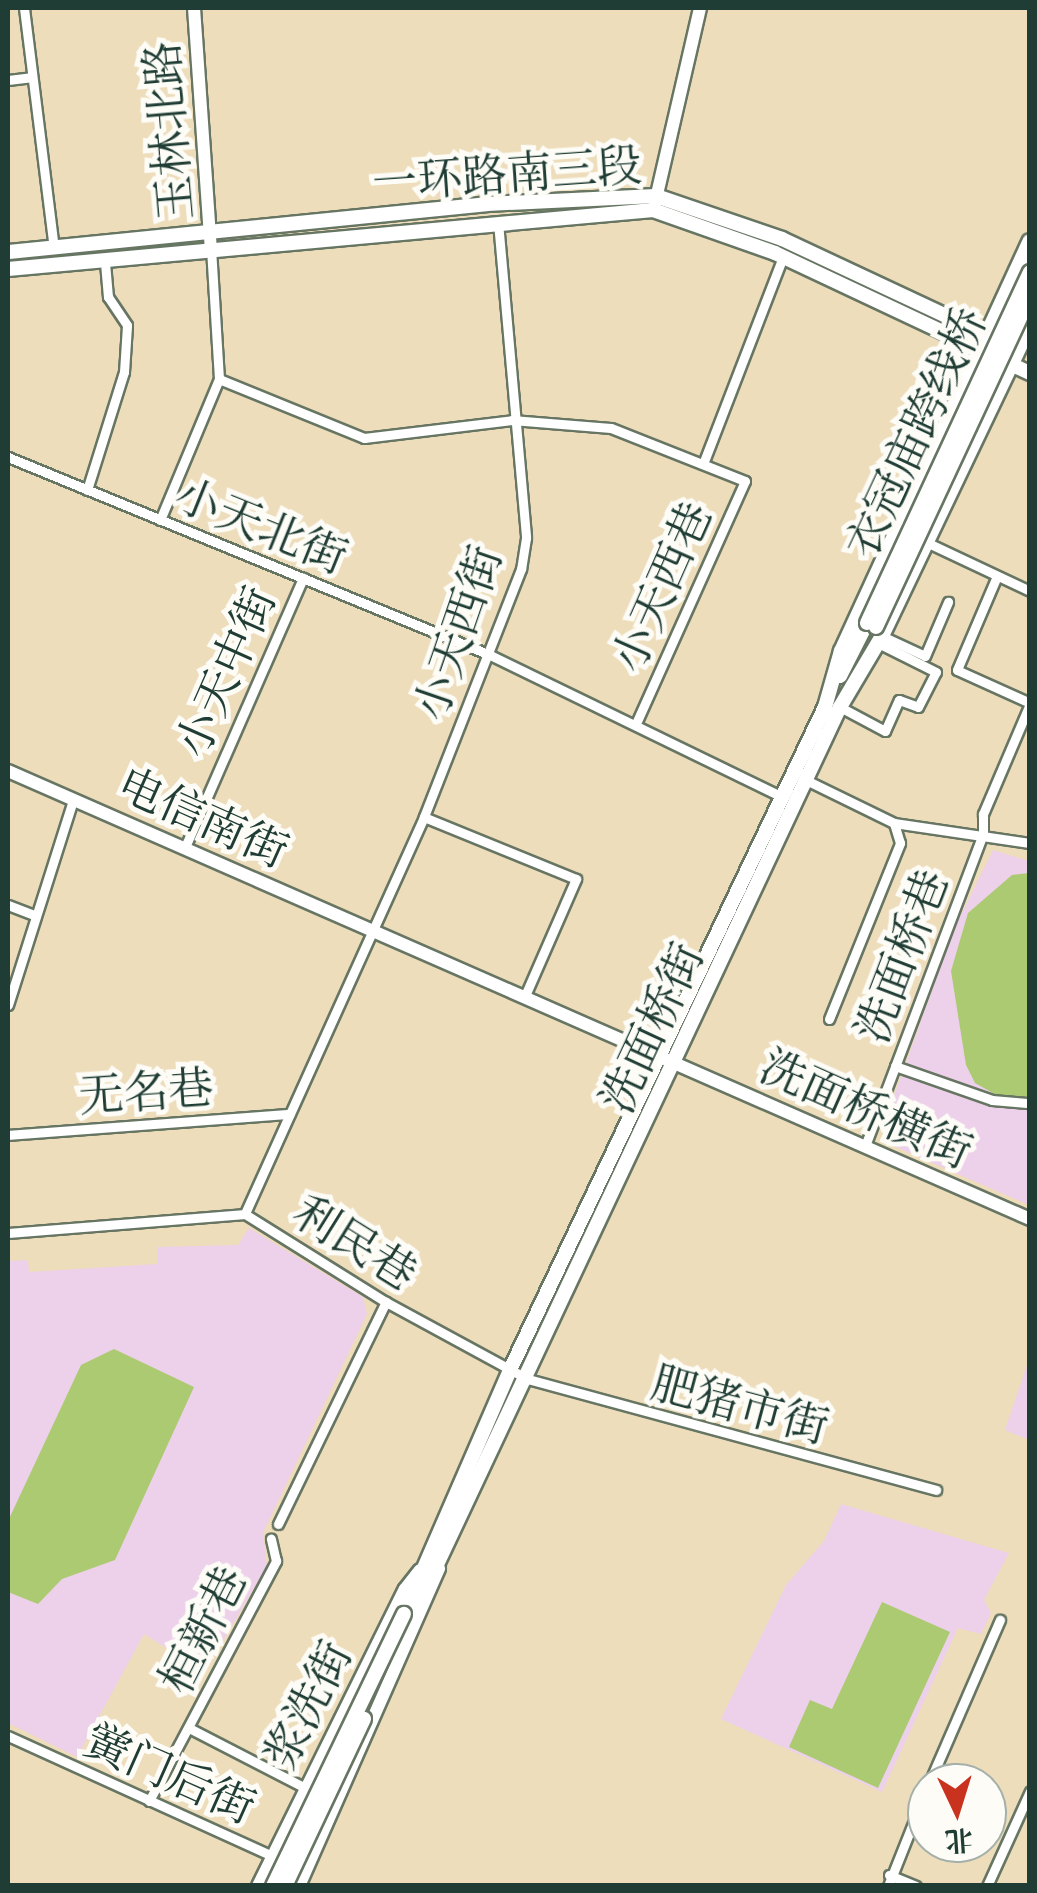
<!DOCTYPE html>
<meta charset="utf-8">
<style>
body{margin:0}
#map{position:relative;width:1037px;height:1893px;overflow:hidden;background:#edb;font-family:"EB Garamond","Noto Serif SC",serif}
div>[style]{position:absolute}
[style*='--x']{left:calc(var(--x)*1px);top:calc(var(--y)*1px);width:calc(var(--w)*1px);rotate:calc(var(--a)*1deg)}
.built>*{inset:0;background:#edd0e9}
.green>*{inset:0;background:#acca71}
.roads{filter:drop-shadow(2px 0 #677563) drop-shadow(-2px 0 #677563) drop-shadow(0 2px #677563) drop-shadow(0 -2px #677563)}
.street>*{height:9px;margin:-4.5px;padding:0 4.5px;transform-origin:4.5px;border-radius:4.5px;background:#fff}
.secondary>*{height:12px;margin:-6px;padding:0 6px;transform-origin:6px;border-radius:6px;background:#fff}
.primary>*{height:14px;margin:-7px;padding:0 7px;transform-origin:7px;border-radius:7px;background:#fff}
.bridges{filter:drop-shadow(2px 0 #677563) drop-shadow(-2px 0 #677563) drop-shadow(0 2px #677563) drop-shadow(0 -2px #677563)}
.primary-bridge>*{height:14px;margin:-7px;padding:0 7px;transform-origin:7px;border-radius:7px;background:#fff}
span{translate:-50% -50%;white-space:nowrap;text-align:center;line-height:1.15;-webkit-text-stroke:10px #fdfcf7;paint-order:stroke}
.street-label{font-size:45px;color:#1f3d34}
.frame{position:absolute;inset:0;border:10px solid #1f3d34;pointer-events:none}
.north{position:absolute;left:907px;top:1763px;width:100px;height:100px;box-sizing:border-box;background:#fdfcf7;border:2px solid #a4b0a9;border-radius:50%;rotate:176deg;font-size:28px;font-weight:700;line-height:40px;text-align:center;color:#1f3d34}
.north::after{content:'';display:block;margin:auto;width:35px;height:45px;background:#c8321e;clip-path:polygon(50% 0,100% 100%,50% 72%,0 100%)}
</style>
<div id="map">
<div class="built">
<div style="clip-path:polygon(993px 850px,1029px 861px,1029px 1205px,891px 1145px,882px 1129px,955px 927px)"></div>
<div style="clip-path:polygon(249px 1228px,363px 1297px,367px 1314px,263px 1533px,267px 1566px,205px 1672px,144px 1634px,77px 1757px,8px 1723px,8px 1261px,28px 1260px,29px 1272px,157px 1264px,158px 1247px,238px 1245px)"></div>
<div style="clip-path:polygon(1029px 1359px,1029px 1440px,1005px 1430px)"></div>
<div style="clip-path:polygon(841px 1504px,1009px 1553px,984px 1600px,991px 1613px,981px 1634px,958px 1628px,882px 1792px,721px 1719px,786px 1585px,824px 1541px)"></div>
</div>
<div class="green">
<div style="clip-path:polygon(1029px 873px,1029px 1098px,1000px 1097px,975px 1083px,966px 1065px,951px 971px,968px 913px,1012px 875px)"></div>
<div style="clip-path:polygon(114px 1349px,194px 1387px,115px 1560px,62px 1579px,38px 1604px,8px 1592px,8px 1521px,81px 1365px)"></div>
<div style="clip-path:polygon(882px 1602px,950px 1632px,878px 1788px,789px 1747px,810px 1700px,832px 1709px)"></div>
</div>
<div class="roads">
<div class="street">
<div style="--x:24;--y:8;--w:242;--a:82.9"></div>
<div style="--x:8;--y:80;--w:23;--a:-7"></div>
<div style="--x:498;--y:222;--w:317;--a:84.9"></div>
<div style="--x:526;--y:538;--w:31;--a:99"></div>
<div style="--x:521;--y:569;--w:266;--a:111.4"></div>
<div style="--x:424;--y:817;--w:435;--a:114.3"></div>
<div style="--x:245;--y:1214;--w:166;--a:32"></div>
<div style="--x:386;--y:1302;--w:162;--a:28.5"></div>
<div style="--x:528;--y:1379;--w:423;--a:15.2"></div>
<div style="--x:219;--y:379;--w:157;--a:22.1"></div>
<div style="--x:364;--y:438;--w:149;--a:-6.9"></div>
<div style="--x:512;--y:420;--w:99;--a:4.6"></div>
<div style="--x:611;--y:428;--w:144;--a:21.6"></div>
<div style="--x:745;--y:481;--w:265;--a:114.2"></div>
<div style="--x:8;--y:457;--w:521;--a:22.33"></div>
<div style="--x:490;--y:655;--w:322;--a:25.9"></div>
<div style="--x:703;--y:464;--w:220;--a:-68.9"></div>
<div style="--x:87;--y:490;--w:124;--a:-72.6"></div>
<div style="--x:124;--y:372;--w:47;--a:-86.3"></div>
<div style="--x:127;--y:325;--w:34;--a:-124"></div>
<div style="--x:108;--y:297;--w:37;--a:-95"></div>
<div style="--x:160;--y:520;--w:153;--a:-67.3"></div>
<div style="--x:219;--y:379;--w:129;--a:-93.5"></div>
<div style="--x:926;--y:542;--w:115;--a:25.2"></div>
<div style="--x:997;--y:576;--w:102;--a:113.1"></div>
<div style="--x:957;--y:670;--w:80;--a:24.3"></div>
<div style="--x:882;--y:636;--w:47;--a:24.9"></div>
<div style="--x:925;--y:656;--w:59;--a:-66.9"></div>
<div style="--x:840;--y:707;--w:51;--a:28.1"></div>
<div style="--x:885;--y:731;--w:34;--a:-66"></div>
<div style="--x:899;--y:700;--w:20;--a:20"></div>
<div style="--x:918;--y:707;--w:39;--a:-63"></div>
<div style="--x:936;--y:672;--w:65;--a:-153.4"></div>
<div style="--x:808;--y:781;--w:96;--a:26"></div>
<div style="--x:894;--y:823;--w:137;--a:8.4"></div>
<div style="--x:424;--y:817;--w:164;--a:22.2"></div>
<div style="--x:576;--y:879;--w:128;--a:113.6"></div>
<div style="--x:185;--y:847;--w:294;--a:-66.3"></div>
<div style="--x:8;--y:905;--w:30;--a:21"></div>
<div style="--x:8;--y:1005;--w:215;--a:-72.4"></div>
<div style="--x:829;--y:1019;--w:190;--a:-68"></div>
<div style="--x:900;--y:843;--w:21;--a:-107"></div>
<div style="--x:895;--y:1066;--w:103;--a:19.3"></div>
<div style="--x:992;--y:1100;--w:38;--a:5"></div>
<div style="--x:8;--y:1135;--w:282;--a:-4.3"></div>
<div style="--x:865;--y:1146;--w:334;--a:-69.3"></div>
<div style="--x:983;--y:834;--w:20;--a:-90"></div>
<div style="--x:983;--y:814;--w:120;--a:-66.9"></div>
<div style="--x:8;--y:1233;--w:238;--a:-4.6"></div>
<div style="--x:278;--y:1524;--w:247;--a:-64.1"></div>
<div style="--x:189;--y:1728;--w:131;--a:27.3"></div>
<div style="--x:8;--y:1736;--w:293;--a:24.4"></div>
<div style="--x:929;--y:1783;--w:178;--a:-66.5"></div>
<div style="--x:149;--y:1801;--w:272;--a:-62.1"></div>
<div style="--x:276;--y:1561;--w:23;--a:-103"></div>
<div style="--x:889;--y:1875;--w:29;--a:22"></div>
<div style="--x:888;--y:1886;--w:105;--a:-68.3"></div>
<div style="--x:987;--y:1886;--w:104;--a:-65.6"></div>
</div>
<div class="secondary">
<div style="--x:194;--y:8;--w:242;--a:86"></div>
<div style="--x:655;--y:203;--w:200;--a:-77"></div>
<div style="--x:8;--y:771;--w:1116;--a:23.67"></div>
<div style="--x:258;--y:1886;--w:331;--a:-63.7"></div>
<div style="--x:405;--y:1589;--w:24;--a:-52"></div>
<div style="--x:299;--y:1886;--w:347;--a:-66.2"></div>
</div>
<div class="primary">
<div style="--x:8;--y:252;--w:481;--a:-5.7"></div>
<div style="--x:487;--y:204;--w:169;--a:-2.7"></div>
<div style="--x:656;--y:196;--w:133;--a:18.8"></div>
<div style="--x:782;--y:239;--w:233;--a:25.1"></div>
<div style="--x:8;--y:269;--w:648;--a:-5.23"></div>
<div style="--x:653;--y:210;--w:129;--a:19.4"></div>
<div style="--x:775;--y:253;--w:232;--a:25.2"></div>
<div style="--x:1004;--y:361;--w:29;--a:25"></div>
<div style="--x:840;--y:676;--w:59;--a:-63"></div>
<div style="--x:417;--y:1607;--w:994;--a:-64.83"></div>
<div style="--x:840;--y:707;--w:82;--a:-59.4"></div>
<div style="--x:882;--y:636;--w:344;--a:-64.5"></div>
<div style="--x:404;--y:1614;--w:266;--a:-66.5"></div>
<div style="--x:510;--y:1370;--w:734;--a:-64.59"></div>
<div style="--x:825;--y:707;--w:58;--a:-74.1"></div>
<div style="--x:841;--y:651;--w:451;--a:-65.3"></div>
</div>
</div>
<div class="bridges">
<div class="primary-bridge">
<div style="--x:867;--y:623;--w:387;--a:-65.1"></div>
<div style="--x:876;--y:627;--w:364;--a:-65"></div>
<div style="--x:273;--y:1886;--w:302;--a:-64.3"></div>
<div style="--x:285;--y:1886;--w:185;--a:-64.7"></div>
</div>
</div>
<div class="street-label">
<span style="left:169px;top:131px;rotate:-95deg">玉林北路</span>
<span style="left:507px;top:174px;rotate:-4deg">一环路南三段</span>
<span style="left:916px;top:433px;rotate:-65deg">衣冠庙跨线桥</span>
<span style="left:261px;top:526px;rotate:22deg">小天北街</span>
<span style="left:662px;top:587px;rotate:-66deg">小天西巷</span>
<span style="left:458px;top:633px;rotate:-71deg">小天西街</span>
<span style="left:226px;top:672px;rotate:-66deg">小天中街</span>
<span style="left:203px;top:818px;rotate:24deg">电信南街</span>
<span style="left:902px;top:956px;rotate:-69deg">洗面桥巷</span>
<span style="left:652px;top:1028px;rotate:-65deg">洗面桥街</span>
<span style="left:146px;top:1092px;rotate:-4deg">无名巷</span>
<span style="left:866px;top:1109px;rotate:24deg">洗面桥横街</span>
<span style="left:355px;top:1243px;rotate:32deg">利民巷</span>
<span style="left:740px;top:1405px;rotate:15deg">肥猪市街</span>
<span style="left:203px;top:1630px;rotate:-63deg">桓新巷</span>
<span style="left:308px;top:1705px;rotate:-63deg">浆洗街</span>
<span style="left:170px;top:1774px;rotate:24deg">黉门后街</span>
</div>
<div class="frame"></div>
<div class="north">北</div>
</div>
